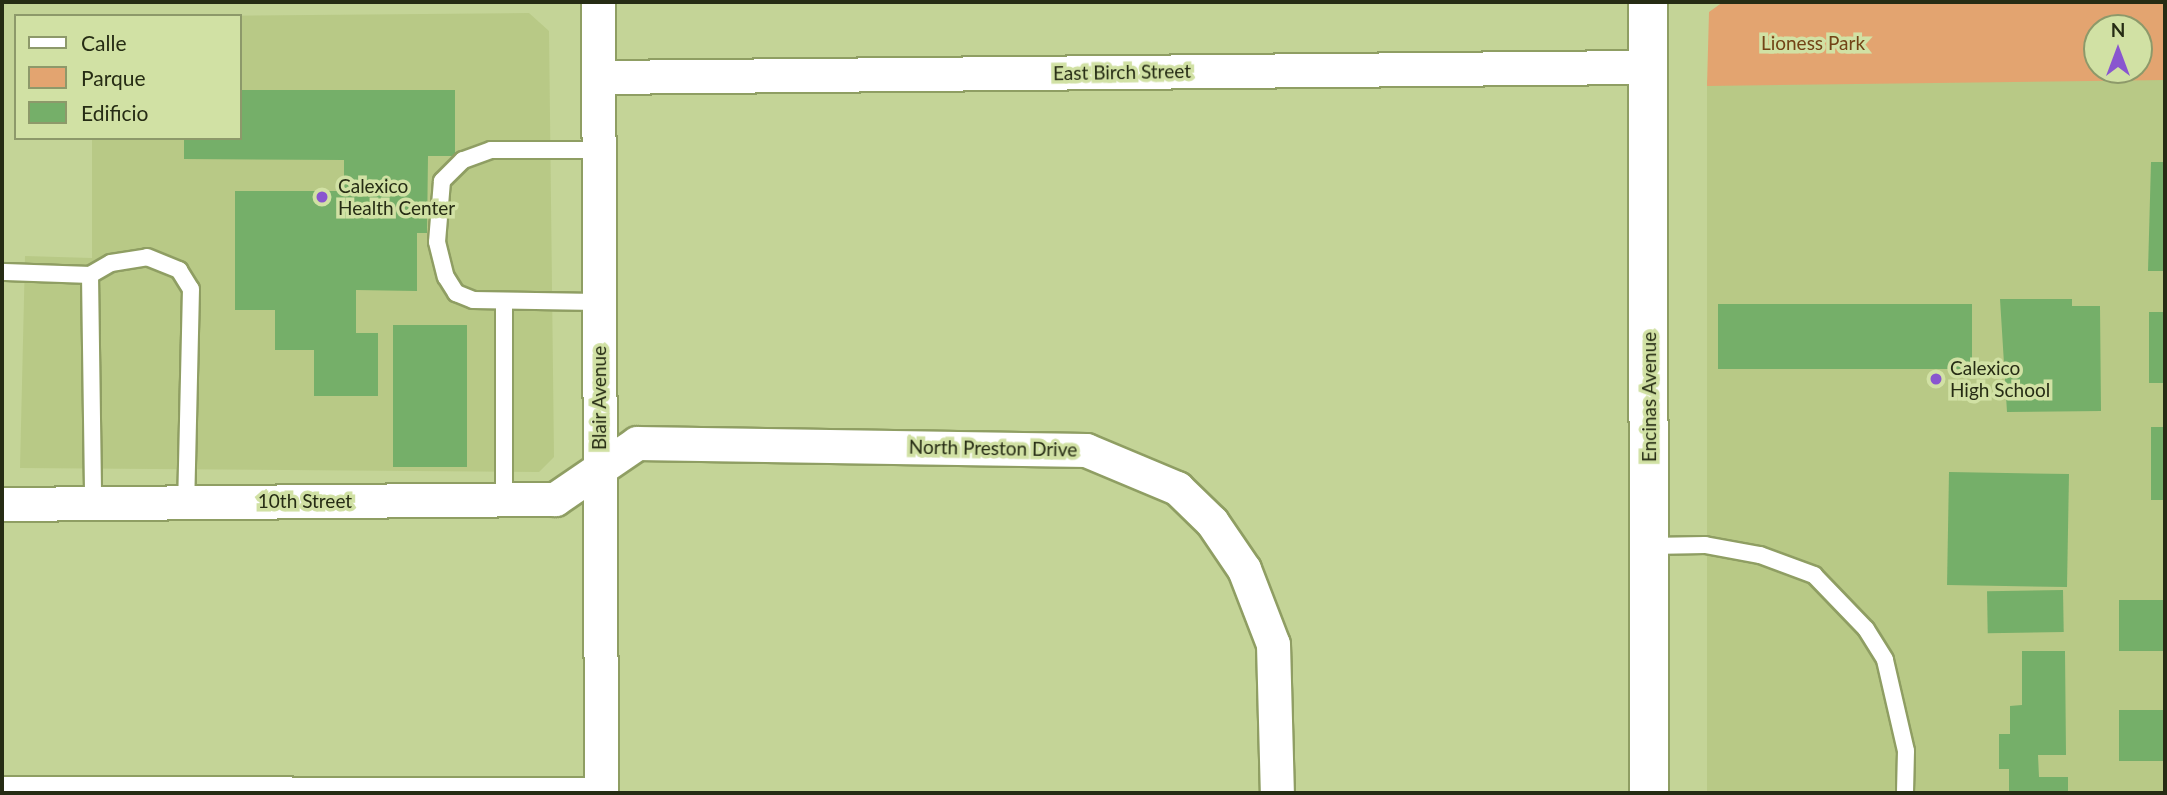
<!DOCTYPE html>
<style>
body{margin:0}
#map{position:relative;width:2167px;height:795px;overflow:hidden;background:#c4d497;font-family:Lato,sans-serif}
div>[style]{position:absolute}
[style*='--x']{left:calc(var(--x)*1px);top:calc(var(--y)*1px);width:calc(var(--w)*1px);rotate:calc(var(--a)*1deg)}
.built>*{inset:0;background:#b8c986;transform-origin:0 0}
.green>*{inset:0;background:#e3a470}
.building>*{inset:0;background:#75af69;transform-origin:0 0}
.roads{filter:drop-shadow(2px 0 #8f9e63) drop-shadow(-2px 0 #8f9e63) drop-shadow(0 2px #8f9e63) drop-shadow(0 -2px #8f9e63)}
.lane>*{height:16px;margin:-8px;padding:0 8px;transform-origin:8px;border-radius:8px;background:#fff}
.street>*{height:33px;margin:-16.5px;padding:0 16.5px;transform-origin:16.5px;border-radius:16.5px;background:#fff}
.secondary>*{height:38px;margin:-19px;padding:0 19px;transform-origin:19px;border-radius:19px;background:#fff}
.dots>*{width:19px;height:19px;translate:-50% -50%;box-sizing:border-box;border:4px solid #d1e1a4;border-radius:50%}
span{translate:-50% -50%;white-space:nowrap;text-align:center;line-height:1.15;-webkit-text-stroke:7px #d1e1a4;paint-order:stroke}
.park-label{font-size:19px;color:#724316}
.street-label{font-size:19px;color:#262c14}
.poi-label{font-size:19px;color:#262c14}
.left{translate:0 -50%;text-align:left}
.frame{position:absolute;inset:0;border:4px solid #262c14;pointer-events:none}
.legend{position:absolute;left:14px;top:14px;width:228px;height:126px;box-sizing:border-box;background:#d1e1a4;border:2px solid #8d996a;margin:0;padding:9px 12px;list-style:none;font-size:21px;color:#262c14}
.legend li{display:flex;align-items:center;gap:14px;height:35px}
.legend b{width:35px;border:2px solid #8d996a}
.north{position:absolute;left:2083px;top:14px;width:70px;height:70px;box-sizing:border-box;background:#d1e1a4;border:2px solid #8d996a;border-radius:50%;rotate:0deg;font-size:19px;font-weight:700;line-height:28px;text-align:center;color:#262c14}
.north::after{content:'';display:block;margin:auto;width:24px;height:32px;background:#8956cf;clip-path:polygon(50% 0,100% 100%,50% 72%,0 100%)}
</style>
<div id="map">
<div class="built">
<div style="clip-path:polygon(529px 13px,549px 31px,554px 457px,539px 472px,20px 468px,25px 256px,92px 258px,92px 138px,240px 138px,240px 16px,203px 16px)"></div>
<div style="left:2165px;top:80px;width:713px;height:458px;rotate:90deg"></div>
</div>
<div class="green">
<div style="clip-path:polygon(evenodd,1723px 2px,2165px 2px,2165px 80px,1707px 86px,1709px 12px,1723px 2px,2097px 28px,2139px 28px,2139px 70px,2097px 70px,2097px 28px)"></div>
</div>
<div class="building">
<div style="clip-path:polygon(240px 90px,455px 90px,455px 156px,428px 156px,427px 233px,417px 233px,417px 291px,356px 290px,356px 333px,378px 333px,378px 396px,314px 396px,314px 350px,275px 350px,275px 310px,235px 310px,235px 191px,344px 191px,344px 160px,184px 159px,184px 138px,240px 138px)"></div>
<div style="clip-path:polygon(2151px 162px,2165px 162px,2165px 271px,2148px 271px)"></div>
<div style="clip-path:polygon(2000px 299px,2072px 299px,2072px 306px,2100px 306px,2101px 411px,2007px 412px)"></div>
<div style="left:1718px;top:304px;width:254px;height:65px"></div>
<div style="left:2149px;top:312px;width:16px;height:71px"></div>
<div style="left:393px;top:325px;width:74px;height:142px"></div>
<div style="left:2151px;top:427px;width:14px;height:73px"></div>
<div style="left:1949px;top:472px;width:120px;height:113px;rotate:1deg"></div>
<div style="left:2063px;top:590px;width:42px;height:76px;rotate:89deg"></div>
<div style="left:2119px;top:600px;width:46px;height:51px"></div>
<div style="clip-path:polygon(2022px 651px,2065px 651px,2066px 755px,2038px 755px,2039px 777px,2068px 777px,2068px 793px,2009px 793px,2009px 769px,1999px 769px,1999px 734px,2010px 734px,2010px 706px,2022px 705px)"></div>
<div style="left:2119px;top:710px;width:46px;height:51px"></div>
</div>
<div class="roads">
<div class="lane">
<div style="--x:598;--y:150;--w:107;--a:180"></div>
<div style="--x:491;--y:150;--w:30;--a:160"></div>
<div style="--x:463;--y:160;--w:30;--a:135"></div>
<div style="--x:442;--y:181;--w:61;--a:94.7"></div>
<div style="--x:437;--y:242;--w:36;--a:76"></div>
<div style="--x:446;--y:277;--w:19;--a:58"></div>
<div style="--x:456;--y:293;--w:18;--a:22"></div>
<div style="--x:473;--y:300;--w:125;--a:0.9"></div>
<div style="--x:2;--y:272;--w:88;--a:2"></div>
<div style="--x:90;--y:275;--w:228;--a:89.2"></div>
<div style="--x:90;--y:275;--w:24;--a:-30"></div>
<div style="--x:111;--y:263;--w:36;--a:-9"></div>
<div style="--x:147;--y:257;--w:35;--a:22"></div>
<div style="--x:179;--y:270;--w:22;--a:58"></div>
<div style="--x:191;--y:289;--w:213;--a:91.3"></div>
<div style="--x:504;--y:500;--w:199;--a:-90"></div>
<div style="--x:1650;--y:546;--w:55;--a:-1"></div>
<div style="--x:1705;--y:545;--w:56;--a:10.3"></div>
<div style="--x:1760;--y:555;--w:58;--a:20.3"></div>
<div style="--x:1814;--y:575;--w:75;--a:46.1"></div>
<div style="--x:1866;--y:629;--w:36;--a:58"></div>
<div style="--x:1885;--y:660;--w:93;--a:77"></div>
<div style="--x:1906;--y:751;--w:42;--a:91.4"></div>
<div style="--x:2;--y:785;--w:599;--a:0.1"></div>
</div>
<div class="street">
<div style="--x:598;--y:2;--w:791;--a:89.78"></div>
<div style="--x:598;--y:77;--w:1049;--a:-0.55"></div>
<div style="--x:2;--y:504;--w:553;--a:-0.52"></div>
<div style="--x:555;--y:499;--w:99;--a:-34.3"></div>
<div style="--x:637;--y:443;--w:449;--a:0.9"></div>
<div style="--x:1086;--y:450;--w:99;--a:22.7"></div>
<div style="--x:1177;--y:488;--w:49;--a:44.2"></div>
<div style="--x:1212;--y:522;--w:57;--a:55.8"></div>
<div style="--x:1244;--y:569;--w:80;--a:68.9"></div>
<div style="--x:1273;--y:644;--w:149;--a:88.5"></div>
</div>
<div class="secondary">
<div style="--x:1648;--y:2;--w:791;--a:89.93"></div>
</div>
</div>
<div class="dots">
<div style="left:322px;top:197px;background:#8956cf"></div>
<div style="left:1936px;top:379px;background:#8956cf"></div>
</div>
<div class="park-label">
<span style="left:1813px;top:43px">Lioness Park</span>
</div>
<div class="street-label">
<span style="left:1122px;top:72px;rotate:-1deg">East Birch Street</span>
<span style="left:1649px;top:397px;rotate:-90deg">Encinas Avenue</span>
<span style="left:599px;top:398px;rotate:-90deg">Blair Avenue</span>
<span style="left:993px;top:448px;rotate:1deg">North Preston Drive</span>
<span style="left:305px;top:501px">10th Street</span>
</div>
<div class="poi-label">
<span class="left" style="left:338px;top:197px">Calexico<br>Health Center</span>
<span class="left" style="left:1950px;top:379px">Calexico<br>High School</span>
</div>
<div class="frame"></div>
<ul class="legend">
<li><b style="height:9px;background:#fff"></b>Calle</li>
<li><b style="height:19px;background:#e3a470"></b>Parque</li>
<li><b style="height:19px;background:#75af69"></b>Edificio</li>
</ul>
<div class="north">N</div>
</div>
